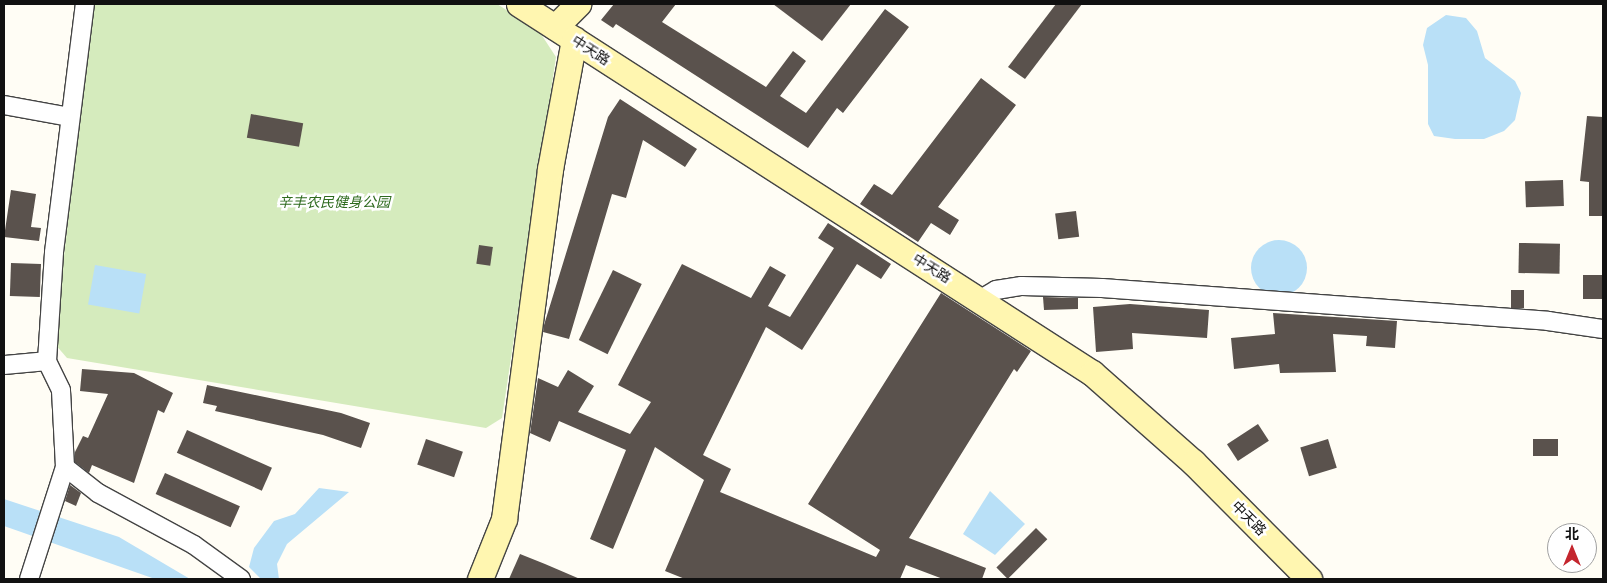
<!DOCTYPE html>
<meta charset="utf-8">
<style>
body{margin:0}
#map{position:relative;width:1607px;height:583px;overflow:hidden;background:#fffdf5;font-family:"Crimson Pro","Noto Sans SC",serif}
div>[style]{position:absolute}
[style*='--x']{left:calc(var(--x)*1px);top:calc(var(--y)*1px);width:calc(var(--w)*1px);rotate:calc(var(--a)*1deg)}
.green>*{inset:0;background:#d5ebbd}
.water>*{inset:0;background:#b9e0f7;transform-origin:0 0}
.round{border-radius:50%}
.building>*{inset:0;background:#5a524d;transform-origin:0 0}
.roads{filter:drop-shadow(1px 0 #444) drop-shadow(-1px 0 #444) drop-shadow(0 1px #444) drop-shadow(0 -1px #444)}
.street>*{height:18px;margin:-9px;padding:0 9px;transform-origin:9px;border-radius:9px;background:#fff}
.secondary>*{height:25px;margin:-12.5px;padding:0 12.5px;transform-origin:12.5px;border-radius:12.5px;background:#fff6b0}
span{translate:-50% -50%;white-space:nowrap;text-align:center;line-height:1.15;-webkit-text-stroke:5px #fff;paint-order:stroke}
.street-label{font-size:14px;color:#111}
.park-label{font-size:14px;color:#2f6b1f;font-style:italic}
.frame{position:absolute;inset:0;border:5px solid #111;pointer-events:none}
.north{position:absolute;left:1547px;top:523px;width:50px;height:50px;box-sizing:border-box;background:#fff;border:1px solid #a0a0a0;border-radius:50%;rotate:0deg;font-size:14px;font-weight:700;line-height:20px;text-align:center;color:#111}
.north::after{content:'';display:block;margin:auto;width:18px;height:22px;background:#c4262e;clip-path:polygon(50% 0,100% 100%,50% 72%,0 100%)}
</style>
<div id="map">
<div class="green">
<div style="clip-path:polygon(93px 4px,497px 4px,539px 31px,556px 57px,502px 418px,486px 428px,67px 358px,54px 343px)"></div>
</div>
<div class="water">
<div style="clip-path:polygon(1446px 15px,1466px 18px,1477px 31px,1485px 58px,1515px 81px,1521px 93px,1515px 120px,1504px 131px,1484px 139px,1455px 139px,1434px 136px,1428px 124px,1428px 65px,1423px 45px,1427px 28px)"></div>
<div class="round" style="left:1251px;top:240px;width:56px;height:56px"></div>
<div style="left:95px;top:265px;width:52px;height:40px;rotate:10deg"></div>
<div style="clip-path:polygon(319px 488px,349px 492px,287px 544px,277px 564px,279px 579px,261px 579px,249px 567px,254px 548px,274px 521px,295px 514px)"></div>
<div style="clip-path:polygon(990px 491px,1025px 524px,995px 555px,963px 534px)"></div>
<div style="clip-path:polygon(4px 499px,119px 537px,190px 579px,155px 579px,4px 526px)"></div>
</div>
<div class="building">
<div style="clip-path:polygon(614px 4px,676px 4px,662px 22px,766px 87px,793px 51px,806px 61px,780px 96px,806px 113px,885px 9px,909px 27px,843px 113px,837px 108px,808px 148px,616px 24px,613px 28px,601px 20px)"></div>
<div style="clip-path:polygon(773px 4px,851px 4px,822px 41px)"></div>
<div style="clip-path:polygon(1056px 4px,1082px 4px,1025px 79px,1008px 67px)"></div>
<div style="clip-path:polygon(981px 78px,1016px 105px,938px 207px,959px 220px,950px 235px,931px 223px,918px 242px,860px 204px,874px 184px,892px 195px)"></div>
<div style="clip-path:polygon(620px 99px,697px 149px,685px 167px,643px 140px,626px 198px,612px 194px,569px 339px,543px 332px,544px 325px,608px 117px)"></div>
<div style="left:251px;top:114px;width:53px;height:24px;rotate:10deg"></div>
<div style="clip-path:polygon(1587px 116px,1603px 117px,1603px 216px,1589px 216px,1589px 182px,1580px 181px)"></div>
<div style="left:1563px;top:180px;width:26px;height:38px;rotate:88deg"></div>
<div style="clip-path:polygon(11px 190px,36px 194px,31px 227px,41px 228px,39px 241px,4px 237px)"></div>
<div style="left:1076px;top:211px;width:26px;height:21px;rotate:83deg"></div>
<div style="clip-path:polygon(828px 223px,891px 264px,881px 279px,857px 264px,802px 350px,766px 327px,703px 455px,731px 469px,720px 492px,876px 557px,880px 550px,808px 504px,941px 293px,1031px 351px,1017px 372px,1014px 369px,909px 538px,986px 568px,982px 579px,943px 579px,906px 565px,900px 579px,685px 579px,665px 571px,704px 480px,655px 447px,613px 549px,590px 539px,626px 450px,559px 421px,550px 442px,530px 433px,538px 378px,558px 387px,568px 370px,594px 386px,578px 412px,630px 434px,651px 402px,618px 385px,682px 264px,751px 298px,770px 266px,786px 275px,768px 306px,790px 317px,834px 248px,818px 238px)"></div>
<div style="left:1519px;top:243px;width:41px;height:30px;rotate:1deg"></div>
<div style="left:479px;top:245px;width:14px;height:19px;rotate:8deg"></div>
<div style="left:11px;top:263px;width:30px;height:33px;rotate:2deg"></div>
<div style="left:613px;top:270px;width:32px;height:78px;rotate:26deg"></div>
<div style="left:1603px;top:275px;width:24px;height:20px;rotate:90deg"></div>
<div style="left:1524px;top:290px;width:18px;height:13px;rotate:90deg"></div>
<div style="clip-path:polygon(1043px 297px,1078px 298px,1078px 309px,1044px 310px)"></div>
<div style="clip-path:polygon(1130px 304px,1209px 310px,1207px 338px,1132px 333px,1133px 349px,1096px 352px,1093px 307px)"></div>
<div style="clip-path:polygon(1273px 313px,1397px 321px,1395px 348px,1366px 346px,1367px 336px,1333px 334px,1336px 372px,1280px 373px,1279px 364px,1234px 369px,1231px 338px,1275px 334px)"></div>
<div style="clip-path:polygon(82px 369px,134px 373px,173px 393px,164px 413px,158px 410px,134px 483px,92px 465px,89px 473px,75px 462px,75px 452px,83px 436px,88px 438px,108px 394px,80px 391px)"></div>
<div style="clip-path:polygon(207px 385px,341px 413px,370px 423px,361px 448px,323px 435px,215px 411px,217px 406px,203px 403px)"></div>
<div style="left:1258px;top:424px;width:20px;height:37px;rotate:57deg"></div>
<div style="left:187px;top:430px;width:93px;height:25px;rotate:24deg"></div>
<div style="left:426px;top:439px;width:39px;height:27px;rotate:19deg"></div>
<div style="left:1328px;top:439px;width:30px;height:29px;rotate:73deg"></div>
<div style="left:1558px;top:439px;width:17px;height:25px;rotate:90deg"></div>
<div style="left:165px;top:473px;width:82px;height:23px;rotate:24deg"></div>
<div style="clip-path:polygon(70px 485px,81px 493px,76px 506px,65px 501px)"></div>
<div style="left:1036px;top:528px;width:16px;height:56px;rotate:45deg"></div>
<div style="clip-path:polygon(520px 554px,545px 564px,580px 579px,509px 579px)"></div>
</div>
<div class="roads">
<div class="street">
<div style="--x:4;--y:105;--w:67;--a:10.3"></div>
<div style="--x:981;--y:299;--w:17;--a:-31"></div>
<div style="--x:996;--y:290;--w:26;--a:-9"></div>
<div style="--x:1022;--y:286;--w:80;--a:1.4"></div>
<div style="--x:1102;--y:288;--w:447;--a:4.2"></div>
<div style="--x:1548;--y:321;--w:56;--a:8.3"></div>
<div style="--x:4;--y:365;--w:43;--a:-5.3"></div>
<div style="--x:65;--y:467;--w:42;--a:38.2"></div>
<div style="--x:98;--y:493;--w:109;--a:28.4"></div>
<div style="--x:194;--y:545;--w:58;--a:35.9"></div>
<div style="--x:29;--y:579;--w:118;--a:-72.2"></div>
<div style="--x:65;--y:467;--w:77;--a:-93"></div>
<div style="--x:61;--y:390;--w:32;--a:-116"></div>
<div style="--x:47;--y:361;--w:109;--a:-86.3"></div>
<div style="--x:54;--y:252;--w:250;--a:-82.9"></div>
</div>
<div class="secondary">
<div style="--x:519;--y:4;--w:682;--a:32.78"></div>
<div style="--x:1092;--y:373;--w:135;--a:41.4"></div>
<div style="--x:1193;--y:462;--w:165;--a:45.2"></div>
<div style="--x:555;--y:27;--w:33;--a:-45"></div>
<div style="--x:480;--y:579;--w:65;--a:-68.2"></div>
<div style="--x:504;--y:519;--w:353;--a:-82.5"></div>
<div style="--x:550;--y:169;--w:132;--a:-79.5"></div>
</div>
</div>
<div class="street-label">
<span style="left:591px;top:50px;rotate:33deg">中天路</span>
<span style="left:932px;top:268px;rotate:32deg">中天路</span>
<span style="left:1249px;top:518px;rotate:45deg">中天路</span>
</div>
<div class="park-label">
<span style="left:334px;top:202px">辛丰农民健身公园</span>
</div>
<div class="frame"></div>
<div class="north">北</div>
</div>
